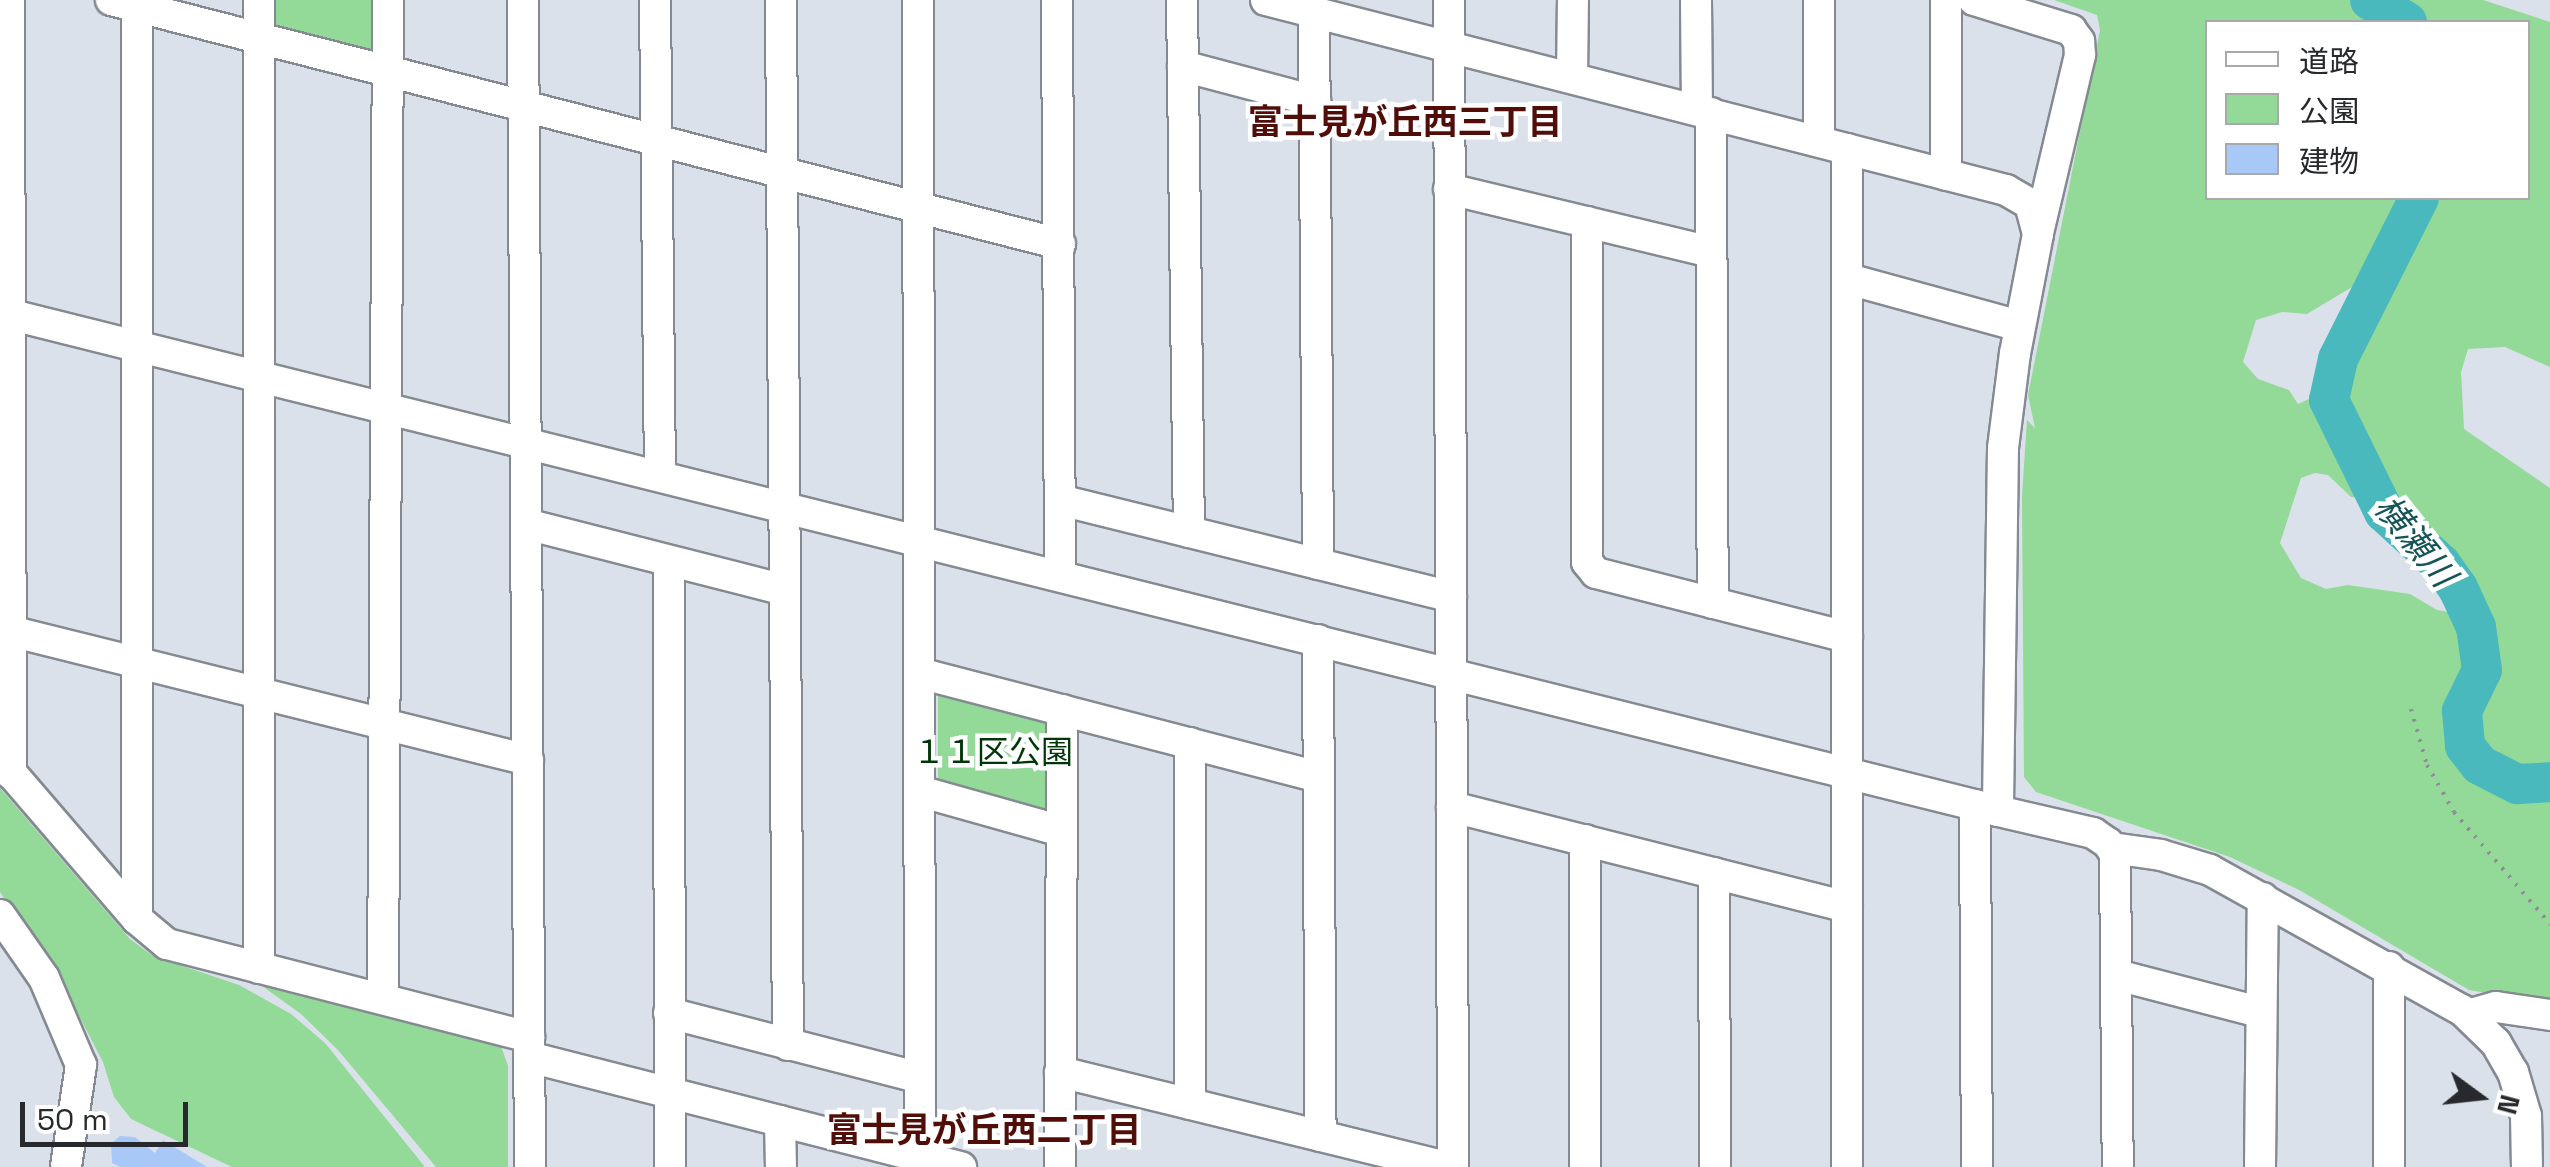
<!DOCTYPE html>
<meta charset="utf-8">
<style>
body{margin:0}
#map{position:relative;width:2550px;height:1167px;overflow:hidden;background:#dbe1ea;font-family:"Space Grotesk","Noto Sans JP",sans-serif}
div>[style]{position:absolute}
[style*='--x']{left:calc(var(--x)*1px);top:calc(var(--y)*1px);width:calc(var(--w)*1px);rotate:calc(var(--a)*1deg)}
.green>*{inset:0;background:#93d997}
.river>*{height:40px;margin:-20px;padding:0 20px;transform-origin:20px;border-radius:20px;background:#4ab9bd}
.building>*{inset:0;background:#a8c9f8}
.path>*{height:4px;margin-top:-2px;transform-origin:0;background:repeating-linear-gradient(90deg,#8a8e95 0 2.5px,transparent 0 10.5px)}
.roads{filter:drop-shadow(2px 0 #858a92) drop-shadow(-2px 0 #858a92) drop-shadow(0 2px #858a92) drop-shadow(0 -2px #858a92)}
.minor>*{height:30px;margin:-15px;padding:0 15px;transform-origin:15px;border-radius:15px;background:#fff}
span{translate:-50% -50%;white-space:nowrap;text-align:center;line-height:1.15;-webkit-text-stroke:9px #fff;paint-order:stroke}
.park-label{font-size:32px;color:#003709}
.neighbourhood-label{font-size:35px;color:#510d08;font-weight:700}
.water-label{font-size:35px;color:#155557;font-style:italic}
.legend{position:absolute;left:2205px;top:20px;width:325px;height:180px;box-sizing:border-box;background:#fff;border:2px solid #a9a9ab;margin:0;padding:12px 18px;list-style:none;font-size:30px;color:#27292d}
.legend li{display:flex;align-items:center;gap:20px;height:50px}
.legend b{width:50px;border:2px solid #a9a9ab}
.north{position:absolute;left:2430px;top:1047px;width:100px;height:100px;-webkit-text-stroke:8px #fff;paint-order:stroke;rotate:105deg;font-size:28px;font-weight:700;line-height:40px;text-align:center;color:#27292d}
.north::after{content:'';display:block;margin:auto;width:35px;height:45px;background:#27292d;clip-path:polygon(50% 0,100% 100%,50% 72%,0 100%)}
.scale{position:absolute;left:20px;top:1102px;width:168px;height:45px;box-sizing:border-box;border:5px solid #27292d;border-top:0;padding-left:12px;font-size:30px;line-height:35px;white-space:nowrap;color:#27292d;-webkit-text-stroke:8px #fff;paint-order:stroke}
</style>
<div id="map">
<div class="green">
<div style="clip-path:polygon(270px 0,375px 0,374px 53px,275px 31px,270px 24px)"></div>
<div style="clip-path:polygon(evenodd,2054px 0,2483px 0,2550px 22px,2550px 367px,2505px 347px,2468px 349px,2461px 372px,2464px 429px,2550px 488px,2550px 1004px,2469px 990px,2301px 891px,2230px 857px,2036px 792px,2024px 777px,2022px 496px,2027px 420px,2035px 428px,2028px 395px,2100px 30px,2097px 15px,2054px 0,2208px 22px,2528px 22px,2528px 198px,2208px 198px,2208px 22px,2054px 0,2357px 284px,2381px 310px,2355px 359px,2345px 396px,2361px 429px,2365px 455px,2417px 528px,2392px 529px,2396px 541px,2429px 575px,2454px 613px,2437px 610px,2410px 594px,2348px 585px,2326px 589px,2301px 578px,2280px 543px,2301px 478px,2315px 473px,2328px 475px,2351px 497px,2398px 501px,2373px 475px,2338px 451px,2332px 432px,2339px 407px,2329px 390px,2298px 404px,2289px 390px,2258px 379px,2243px 362px,2256px 320px,2282px 312px,2307px 314px,2357px 284px)"></div>
<div style="clip-path:polygon(938px 693px,1048px 718px,1052px 813px,938px 783px)"></div>
<div style="clip-path:polygon(0 788px,130px 939px,153px 956px,239px 985px,291px 1014px,325px 1043px,425px 1167px,232px 1167px,131px 1119px,114px 1097px,103px 1062px,75px 1008px,0 892px)"></div>
<div style="clip-path:polygon(258px 978px,500px 1043px,508px 1066px,508px 1167px,436px 1167px,338px 1050px,301px 1014px,258px 983px)"></div>
</div>
<div class="river">
<div style="--x:2370;--y:0;--w:43;--a:30.7"></div>
<div style="--x:2419;--y:198;--w:180;--a:116.7"></div>
<div style="--x:2338;--y:359;--w:42;--a:102.4"></div>
<div style="--x:2329;--y:400;--w:125;--a:63.8"></div>
<div style="--x:2384;--y:512;--w:77;--a:42.4"></div>
<div style="--x:2441;--y:564;--w:29;--a:55"></div>
<div style="--x:2458;--y:588;--w:43;--a:65.2"></div>
<div style="--x:2476;--y:627;--w:43;--a:82.1"></div>
<div style="--x:2482;--y:670;--w:46;--a:116"></div>
<div style="--x:2462;--y:711;--w:35;--a:85"></div>
<div style="--x:2465;--y:746;--w:24;--a:52"></div>
<div style="--x:2480;--y:765;--w:42;--a:27.2"></div>
<div style="--x:2517;--y:784;--w:33;--a:-3"></div>
</div>
<div class="building">
<div style="clip-path:polygon(120px 1136px,135px 1137px,155px 1153px,163px 1140px,207px 1167px,120px 1167px,112px 1163px,111px 1144px)"></div>
</div>
<div class="path">
<div style="--x:2411;--y:709;--w:58;--a:74.1"></div>
<div style="--x:2427;--y:765;--w:54;--a:60.1"></div>
<div style="--x:2454;--y:812;--w:148;--a:49.4"></div>
</div>
<div class="roads">
<div class="minor">
<div style="--x:9;--y:0;--w:774;--a:89.85"></div>
<div style="--x:111;--y:0;--w:980;--a:14.42"></div>
<div style="--x:137;--y:0;--w:919;--a:90"></div>
<div style="--x:259;--y:0;--w:968;--a:90"></div>
<div style="--x:523;--y:0;--w:1167;--a:89.66"></div>
<div style="--x:655;--y:0;--w:476;--a:89.4"></div>
<div style="--x:781;--y:0;--w:1045;--a:89.62"></div>
<div style="--x:918;--y:0;--w:1167;--a:89.9"></div>
<div style="--x:1057;--y:0;--w:576;--a:89.7"></div>
<div style="--x:1182;--y:0;--w:532;--a:89.25"></div>
<div style="--x:1266;--y:0;--w:764;--a:14.4"></div>
<div style="--x:2006;--y:190;--w:28;--a:30"></div>
<div style="--x:2030;--y:204;--w:31;--a:75"></div>
<div style="--x:2038;--y:234;--w:121;--a:100.9"></div>
<div style="--x:2015;--y:353;--w:96;--a:97.2"></div>
<div style="--x:2003;--y:448;--w:363;--a:90.8"></div>
<div style="--x:1998;--y:811;--w:98;--a:13"></div>
<div style="--x:2093;--y:833;--w:18;--a:34"></div>
<div style="--x:2108;--y:843;--w:13;--a:58"></div>
<div style="--x:2115;--y:854;--w:313;--a:89.5"></div>
<div style="--x:1449;--y:0;--w:1167;--a:89.8"></div>
<div style="--x:1696;--y:0;--w:110;--a:89.5"></div>
<div style="--x:1819;--y:0;--w:141;--a:90"></div>
<div style="--x:1946;--y:0;--w:175;--a:90"></div>
<div style="--x:1974;--y:0;--w:102;--a:17.2"></div>
<div style="--x:2071;--y:30;--w:14;--a:54"></div>
<div style="--x:2079;--y:41;--w:14;--a:86"></div>
<div style="--x:2080;--y:55;--w:183;--a:103.3"></div>
<div style="--x:1314;--y:12;--w:552;--a:89.58"></div>
<div style="--x:1183;--y:66;--w:137;--a:14.9"></div>
<div style="--x:1572;--y:78;--w:78;--a:-89.3"></div>
<div style="--x:1711;--y:113;--w:490;--a:89.8"></div>
<div style="--x:1449;--y:189;--w:269;--a:13.5"></div>
<div style="--x:1587;--y:222;--w:340;--a:90"></div>
<div style="--x:1587;--y:562;--w:14;--a:51"></div>
<div style="--x:1596;--y:573;--w:259;--a:14.3"></div>
<div style="--x:1848;--y:279;--w:178;--a:15.3"></div>
<div style="--x:0;--y:312;--w:2059;--a:14.02"></div>
<div style="--x:1060;--y:500;--w:403;--a:13.9"></div>
<div style="--x:526;--y:524;--w:267;--a:14.3"></div>
<div style="--x:669;--y:561;--w:606;--a:89.91"></div>
<div style="--x:10;--y:631;--w:534;--a:13.98"></div>
<div style="--x:1318;--y:640;--w:496;--a:89.7"></div>
<div style="--x:919;--y:673;--w:413;--a:14.6"></div>
<div style="--x:1190;--y:743;--w:361;--a:90"></div>
<div style="--x:1;--y:761;--w:208;--a:49.3"></div>
<div style="--x:137;--y:919;--w:39;--a:40"></div>
<div style="--x:167;--y:944;--w:374;--a:14.4"></div>
<div style="--x:919;--y:791;--w:148;--a:15.7"></div>
<div style="--x:1975;--y:805;--w:362;--a:89.7"></div>
<div style="--x:1452;--y:807;--w:407;--a:14.2"></div>
<div style="--x:2112;--y:848;--w:49;--a:8.1"></div>
<div style="--x:2161;--y:855;--w:51;--a:17"></div>
<div style="--x:2210;--y:870;--w:288;--a:29.1"></div>
<div style="--x:2462;--y:1010;--w:47;--a:44.1"></div>
<div style="--x:2496;--y:1043;--w:34;--a:60"></div>
<div style="--x:2513;--y:1072;--w:46;--a:73.5"></div>
<div style="--x:2526;--y:1116;--w:51;--a:88.9"></div>
<div style="--x:1714;--y:873;--w:294;--a:89.8"></div>
<div style="--x:0;--y:915;--w:77;--a:55.1"></div>
<div style="--x:44;--y:978;--w:95;--a:67"></div>
<div style="--x:81;--y:1065;--w:103;--a:98.4"></div>
<div style="--x:2389;--y:967;--w:200;--a:90"></div>
<div style="--x:2117;--y:975;--w:147;--a:14.6"></div>
<div style="--x:383;--y:999;--w:999;--a:-89.71"></div>
<div style="--x:669;--y:1013;--w:259;--a:14.5"></div>
<div style="--x:2468;--y:1015;--w:29;--a:-16"></div>
<div style="--x:2496;--y:1007;--w:55;--a:8.4"></div>
<div style="--x:529;--y:1057;--w:446;--a:14.3"></div>
<div style="--x:1060;--y:1072;--w:399;--a:13.8"></div>
<div style="--x:780;--y:1121;--w:46;--a:88.8"></div>
<div style="--x:1060;--y:1167;--w:457;--a:-89.7"></div>
<div style="--x:1585;--y:1167;--w:327;--a:-90"></div>
<div style="--x:1847;--y:1167;--w:1018;--a:-90"></div>
<div style="--x:2260;--y:1167;--w:269;--a:-89.4"></div>
</div>
</div>
<div class="park-label">
<span style="left:993px;top:752px">１１区公園</span>
</div>
<div class="neighbourhood-label">
<span style="left:1405px;top:122px">富士見が丘西三丁目</span>
<span style="left:984px;top:1130px">富士見が丘西二丁目</span>
</div>
<div class="water-label">
<span style="left:2415px;top:541px;rotate:51deg">横瀬川</span>
</div>
<ul class="legend">
<li><b style="height:12px;background:#fff"></b>道路</li>
<li><b style="height:28px;background:#93d997"></b>公園</li>
<li><b style="height:28px;background:#a8c9f8"></b>建物</li>
</ul>
<div class="north">N</div>
<div class="scale">50 m</div>
</div>
